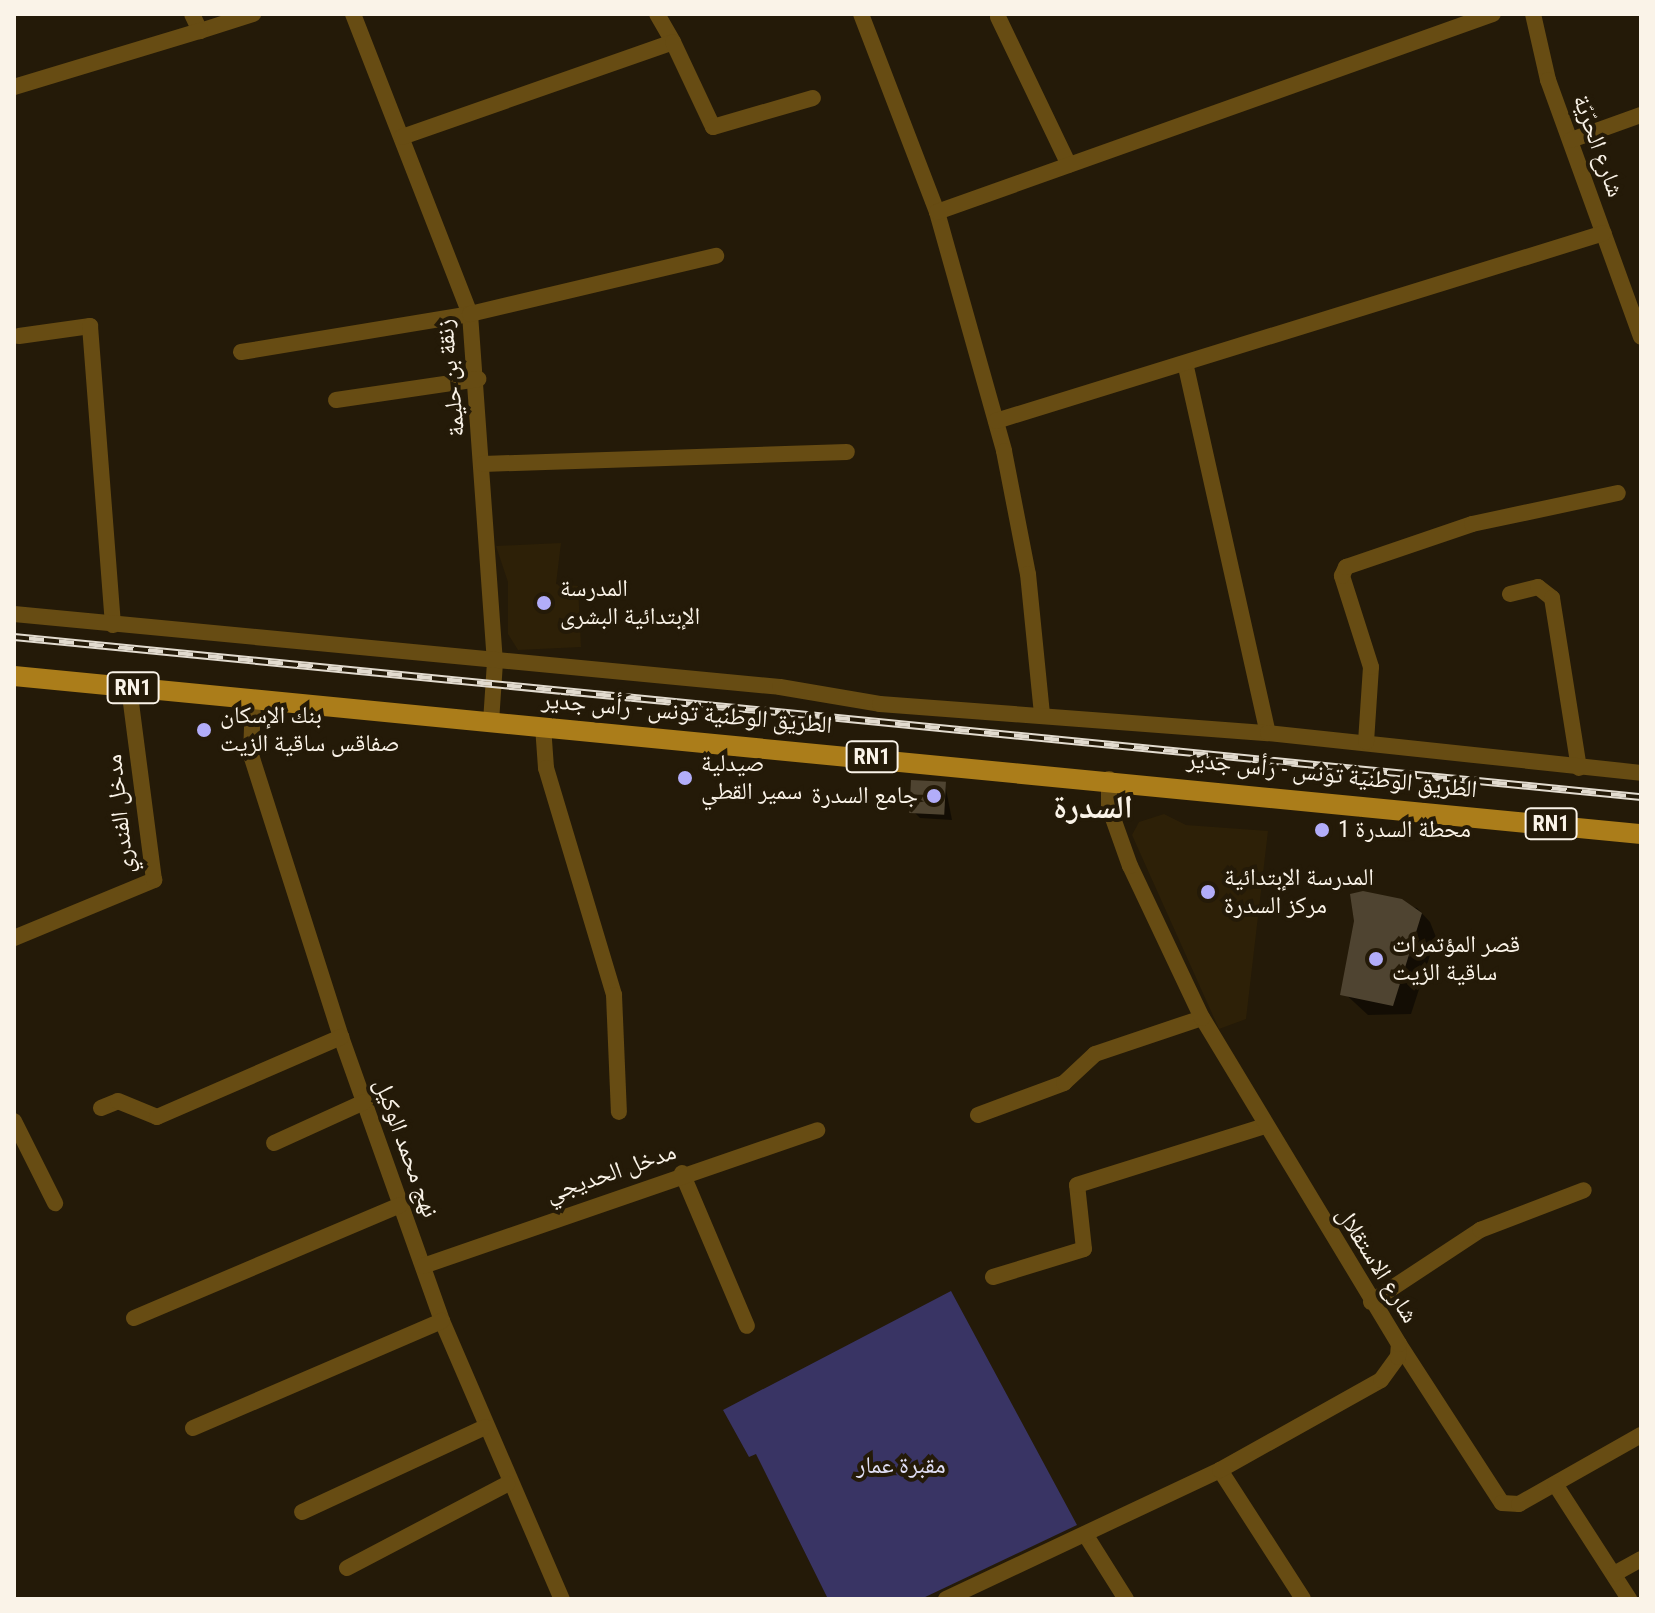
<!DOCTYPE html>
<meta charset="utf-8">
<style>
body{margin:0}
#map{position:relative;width:1655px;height:1613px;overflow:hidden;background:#241a08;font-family:"Roboto Condensed","Noto Naskh Arabic",sans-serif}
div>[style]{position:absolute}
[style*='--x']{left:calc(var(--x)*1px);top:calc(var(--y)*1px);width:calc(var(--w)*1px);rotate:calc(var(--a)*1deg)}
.built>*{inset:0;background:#2d2007}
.green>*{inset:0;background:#393464}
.shadow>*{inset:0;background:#0007}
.building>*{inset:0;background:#4f4431;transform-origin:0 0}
.minor>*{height:16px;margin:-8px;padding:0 8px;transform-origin:8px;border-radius:8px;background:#674c13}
.major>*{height:20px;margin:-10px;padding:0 10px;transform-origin:10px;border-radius:10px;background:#ab7d1a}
.rail>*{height:8px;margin-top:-4px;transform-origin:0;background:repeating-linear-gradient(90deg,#241a08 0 15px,#e2dbcf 0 30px);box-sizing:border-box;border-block:2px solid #e2dbcf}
.dots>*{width:22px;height:22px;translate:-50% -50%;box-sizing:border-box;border:4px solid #241a08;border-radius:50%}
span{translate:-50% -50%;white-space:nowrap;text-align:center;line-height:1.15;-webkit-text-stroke:8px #241a08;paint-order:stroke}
.shield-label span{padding:2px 6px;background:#241a08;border:2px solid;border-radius:6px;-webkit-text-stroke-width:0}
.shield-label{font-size:22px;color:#faf3e8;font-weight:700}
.street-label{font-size:24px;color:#faf3e8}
.poi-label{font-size:24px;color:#faf3e8}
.left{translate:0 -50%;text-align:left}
.right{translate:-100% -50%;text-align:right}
.park-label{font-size:24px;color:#e0dff5}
.district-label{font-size:32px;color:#faf3e8;font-weight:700}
.frame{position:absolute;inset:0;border:16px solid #faf3e8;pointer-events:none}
</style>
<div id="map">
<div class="built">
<div style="clip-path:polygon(561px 543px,556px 584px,578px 586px,581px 647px,518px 650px,508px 634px,508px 582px,496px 546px)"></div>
<div style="clip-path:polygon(1164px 814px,1186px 825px,1268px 831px,1246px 1019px,1219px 1029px,1132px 835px,1139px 822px)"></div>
</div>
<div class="green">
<div style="clip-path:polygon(951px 1291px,1077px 1525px,921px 1599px,828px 1599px,756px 1454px,749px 1457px,723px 1410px)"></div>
</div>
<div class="shadow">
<div style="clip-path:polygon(945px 784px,952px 820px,920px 818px,914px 812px)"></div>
<div style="clip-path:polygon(1352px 896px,1417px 908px,1430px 922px,1436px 937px,1411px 1014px,1368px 1015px,1342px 991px,1356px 921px)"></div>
</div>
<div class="building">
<div style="left:911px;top:780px;width:35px;height:33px;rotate:3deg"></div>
<div style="clip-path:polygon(1363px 891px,1402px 899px,1422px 913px,1393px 1006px,1340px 995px,1354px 921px,1350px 894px)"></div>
</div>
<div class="minor">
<div style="--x:192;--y:14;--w:19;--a:65"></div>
<div style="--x:200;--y:31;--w:56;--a:-17.8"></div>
<div style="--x:353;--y:14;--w:322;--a:68.7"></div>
<div style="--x:470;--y:314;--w:349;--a:85.9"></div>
<div style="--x:495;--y:662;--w:60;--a:93.8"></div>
<div style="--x:657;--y:14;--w:32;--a:60"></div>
<div style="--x:861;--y:14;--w:212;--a:69"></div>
<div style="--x:937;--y:212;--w:248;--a:74.3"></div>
<div style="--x:1004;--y:451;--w:125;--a:79"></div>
<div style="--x:1028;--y:574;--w:141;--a:84.3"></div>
<div style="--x:1533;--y:14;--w:68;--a:77.2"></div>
<div style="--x:1548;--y:80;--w:273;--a:70.1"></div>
<div style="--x:998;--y:17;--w:164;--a:64.4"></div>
<div style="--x:14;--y:87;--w:194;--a:-16.8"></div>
<div style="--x:402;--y:137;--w:287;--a:-19.3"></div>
<div style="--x:673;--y:42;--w:94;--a:64.8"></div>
<div style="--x:713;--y:127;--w:104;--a:-16.2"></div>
<div style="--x:1571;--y:140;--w:74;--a:-19.7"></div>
<div style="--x:937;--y:212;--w:590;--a:-19.6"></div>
<div style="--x:19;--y:336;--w:72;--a:-8"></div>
<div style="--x:90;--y:326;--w:300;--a:85.6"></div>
<div style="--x:241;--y:352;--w:232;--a:-9.4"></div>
<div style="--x:470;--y:314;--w:253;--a:-13.3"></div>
<div style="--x:1186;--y:367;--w:375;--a:77.4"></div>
<div style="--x:336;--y:400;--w:144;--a:-8.4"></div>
<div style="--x:996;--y:421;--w:636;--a:-17.18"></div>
<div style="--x:483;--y:464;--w:364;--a:-1.9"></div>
<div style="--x:1510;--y:594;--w:29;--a:-14"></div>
<div style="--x:1538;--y:587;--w:18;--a:38"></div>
<div style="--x:1552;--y:598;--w:172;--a:81"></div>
<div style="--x:14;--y:614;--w:769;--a:5.44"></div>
<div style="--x:780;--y:687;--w:101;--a:9.6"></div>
<div style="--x:880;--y:704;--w:389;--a:4.3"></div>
<div style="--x:1268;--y:733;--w:375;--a:6.1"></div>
<div style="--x:253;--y:699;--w:56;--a:92"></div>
<div style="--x:251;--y:755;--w:296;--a:72.3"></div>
<div style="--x:341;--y:1037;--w:301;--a:70.4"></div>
<div style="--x:442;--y:1321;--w:303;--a:66.7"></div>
<div style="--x:543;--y:726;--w:42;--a:85.9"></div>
<div style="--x:546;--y:768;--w:237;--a:73.3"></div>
<div style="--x:614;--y:995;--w:117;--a:87.6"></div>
<div style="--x:1366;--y:742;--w:75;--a:-86.2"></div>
<div style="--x:1371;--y:667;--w:96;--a:-107.7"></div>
<div style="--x:1342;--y:576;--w:10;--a:-66"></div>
<div style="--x:1346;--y:567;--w:133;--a:-18.8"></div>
<div style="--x:1472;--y:524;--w:149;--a:-12"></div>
<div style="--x:14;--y:938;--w:152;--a:-22.5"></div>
<div style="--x:154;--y:880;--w:195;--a:-97.4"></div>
<div style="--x:101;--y:1108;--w:18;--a:-22"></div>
<div style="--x:118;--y:1101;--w:42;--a:22.3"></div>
<div style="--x:157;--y:1117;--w:201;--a:-23.5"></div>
<div style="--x:978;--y:1115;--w:92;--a:-20.4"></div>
<div style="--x:1064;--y:1083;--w:42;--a:-43.1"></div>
<div style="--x:1095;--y:1054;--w:113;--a:-18.6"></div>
<div style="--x:14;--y:1121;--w:92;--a:63.4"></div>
<div style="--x:274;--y:1143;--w:99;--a:-24.5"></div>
<div style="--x:682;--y:1173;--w:166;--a:67"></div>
<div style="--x:423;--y:1266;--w:417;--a:-19"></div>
<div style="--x:993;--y:1277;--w:95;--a:-17.1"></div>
<div style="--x:1084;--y:1249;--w:64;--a:-96.2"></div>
<div style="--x:1077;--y:1185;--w:194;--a:-17.4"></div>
<div style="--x:1371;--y:1302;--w:131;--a:-33.4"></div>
<div style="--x:1480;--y:1230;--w:111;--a:-21"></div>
<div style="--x:134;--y:1318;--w:289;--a:-23"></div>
<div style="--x:1399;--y:1344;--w:189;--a:57.1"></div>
<div style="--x:1502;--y:1503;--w:17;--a:3"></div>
<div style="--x:1519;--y:1504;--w:140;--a:-29.5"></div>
<div style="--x:193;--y:1428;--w:271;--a:-23.3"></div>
<div style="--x:1220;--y:1470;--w:153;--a:57.2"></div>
<div style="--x:1555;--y:1484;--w:137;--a:57.2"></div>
<div style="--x:302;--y:1512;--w:202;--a:-24.9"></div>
<div style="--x:1085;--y:1534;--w:77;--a:57.8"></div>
<div style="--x:347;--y:1568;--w:181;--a:-27.7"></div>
<div style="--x:1614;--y:1574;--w:31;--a:-29"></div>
<div style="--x:946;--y:1599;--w:303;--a:-25.2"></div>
<div style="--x:1220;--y:1470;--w:184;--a:-29.2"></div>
<div style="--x:1381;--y:1380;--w:29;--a:-54"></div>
<div style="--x:1398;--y:1357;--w:13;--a:-86"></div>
<div style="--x:1399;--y:1344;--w:381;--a:-121.1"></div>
<div style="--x:1202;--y:1018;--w:168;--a:-115.3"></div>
<div style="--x:1130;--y:866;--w:63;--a:-109.6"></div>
<div style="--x:1109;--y:807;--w:28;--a:-90"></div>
</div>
<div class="major">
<div style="--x:14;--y:676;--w:1635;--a:5.55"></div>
</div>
<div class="rail">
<div style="--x:14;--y:637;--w:1635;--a:5.62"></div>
</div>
<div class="dots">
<div style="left:544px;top:603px;background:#b2adf9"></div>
<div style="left:204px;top:730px;background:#b2adf9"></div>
<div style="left:685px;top:778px;background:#b2adf9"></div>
<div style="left:934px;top:796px;background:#b2adf9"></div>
<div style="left:1322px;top:830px;background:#b2adf9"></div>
<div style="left:1208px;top:892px;background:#b2adf9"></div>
<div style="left:1376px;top:959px;background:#b2adf9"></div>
</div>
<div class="shield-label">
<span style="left:133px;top:688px">RN1</span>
<span style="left:872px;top:757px">RN1</span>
<span style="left:1551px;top:824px">RN1</span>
</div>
<div class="street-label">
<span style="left:1598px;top:146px;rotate:70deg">شارع الحرّيّة</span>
<span style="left:451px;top:378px;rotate:-96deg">زنقة بن حليمة</span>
<span style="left:687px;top:713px;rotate:5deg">الطريق الوطنية تونس - رأس جدير</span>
<span style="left:1332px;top:775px;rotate:6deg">الطريق الوطنية تونس - رأس جدير</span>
<span style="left:120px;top:814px;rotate:-96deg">مدخل الفندري</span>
<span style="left:406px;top:1148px;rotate:70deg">نهج محمد الوكيل</span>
<span style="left:611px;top:1173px;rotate:-19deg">مدخل الحديجي</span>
<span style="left:1377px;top:1265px;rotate:58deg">شارع الاستقلال</span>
</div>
<div class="poi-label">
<span class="left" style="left:560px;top:603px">المدرسة<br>الإبتدائية البشرى</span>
<span class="left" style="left:220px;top:730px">بنك الإسكان<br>صفاقس ساقية الزيت</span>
<span class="left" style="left:701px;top:778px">صيدلية<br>سمير القطي</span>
<span class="right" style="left:918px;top:796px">جامع السدرة</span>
<span class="left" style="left:1338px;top:830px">محطة السدرة 1</span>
<span class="left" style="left:1224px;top:892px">المدرسة الإبتدائية<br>مركز السدرة</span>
<span class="left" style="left:1392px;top:959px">قصر المؤتمرات<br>ساقية الزيت</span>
</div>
<div class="park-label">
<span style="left:901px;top:1466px">مقبرة عمار</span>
</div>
<div class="district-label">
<span style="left:1093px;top:807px">السدرة</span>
</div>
<div class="frame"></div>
</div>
